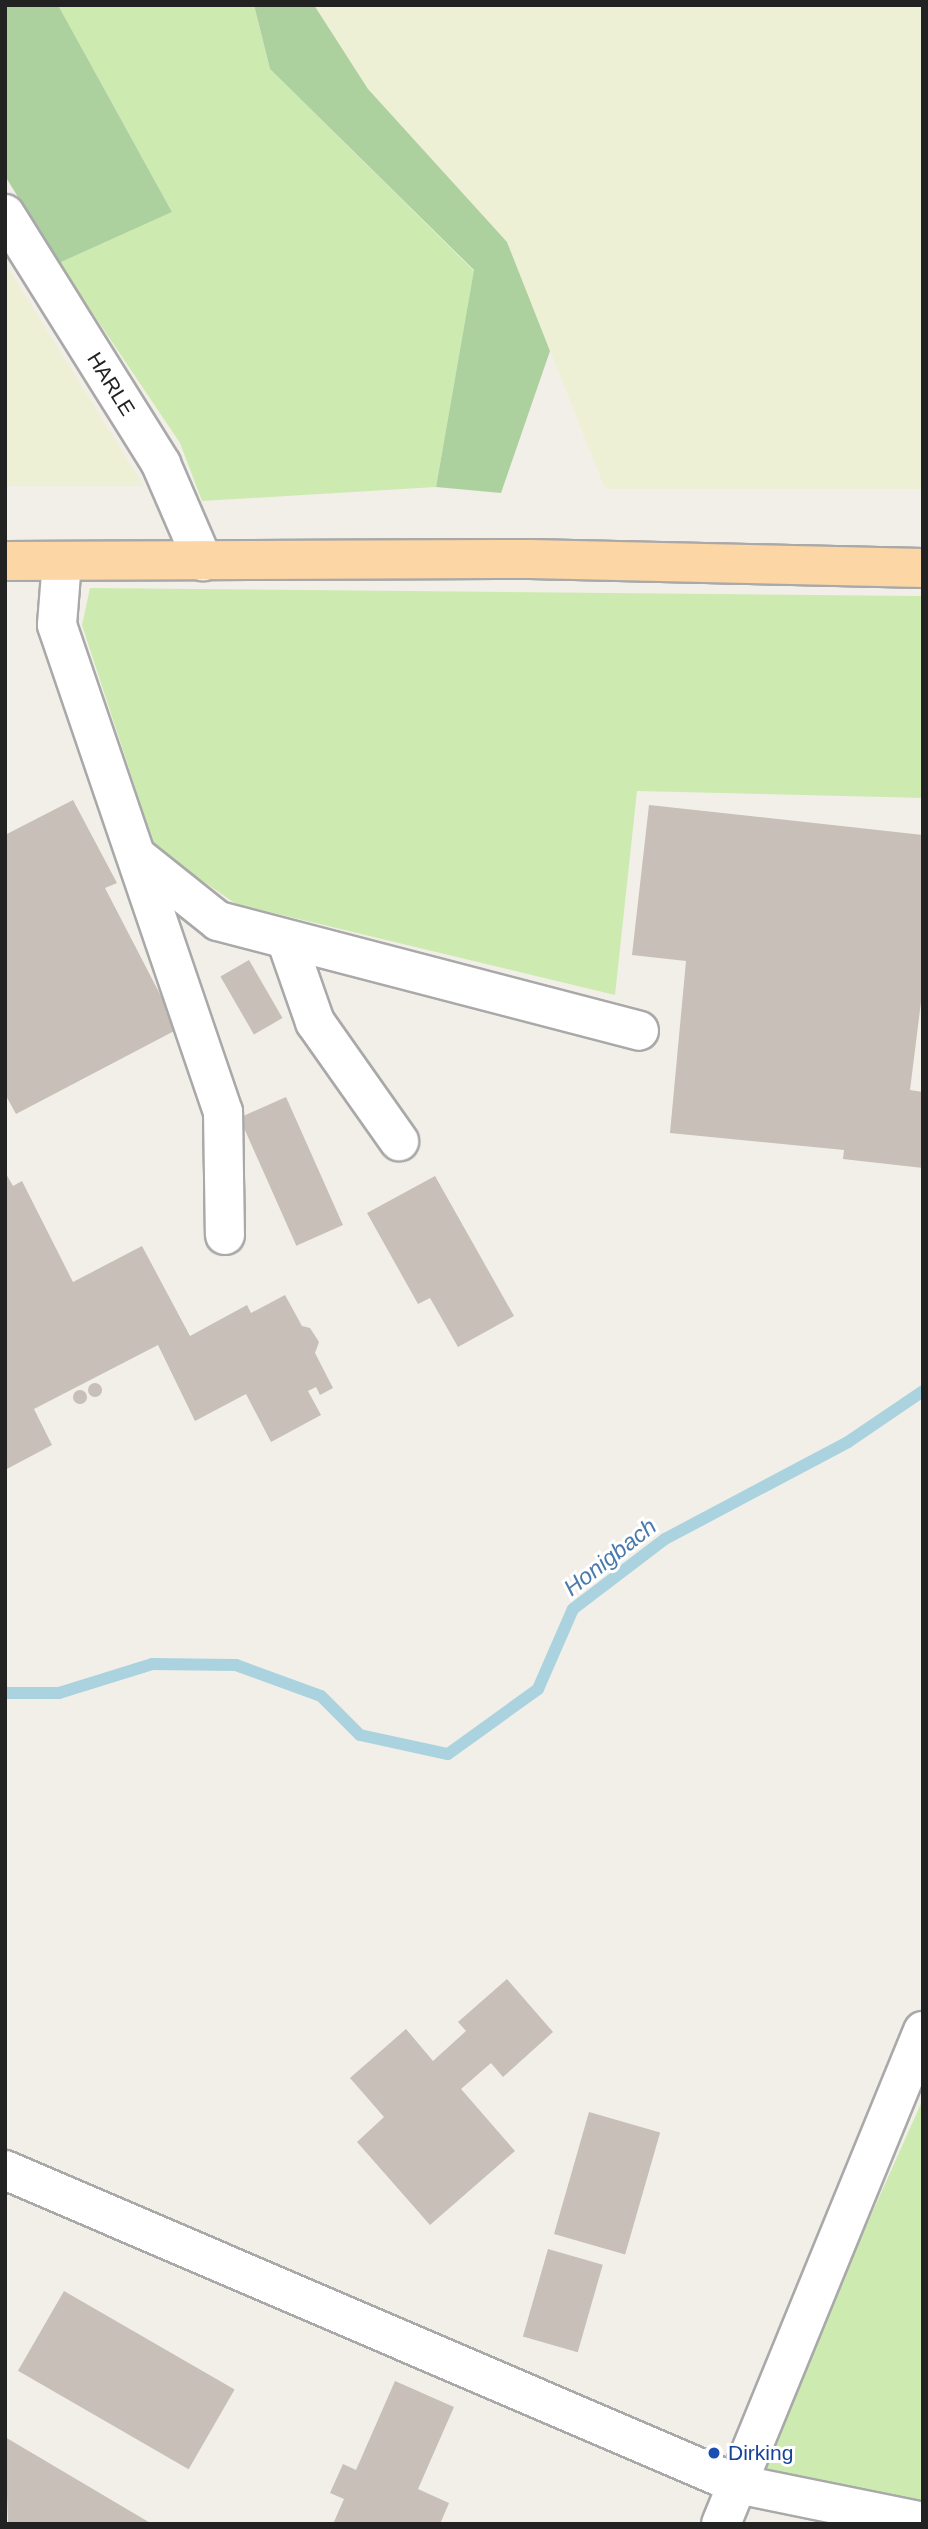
<!DOCTYPE html>
<style>
body{margin:0}
#map{position:relative;width:928px;height:2529px;overflow:hidden;background:#f2efe9;font-family:Arial,sans-serif}
div>[style]{position:absolute}
[style*='--x']{left:calc(var(--x)*1px);top:calc(var(--y)*1px);width:calc(var(--w)*1px);rotate:calc(var(--a)*1deg)}
.farmland>*{inset:0;background:#eef0d5}
.grass>*{inset:0;background:#cdebb0}
.forest>*{inset:0;background:#add19e}
.stream>*{height:12px;margin:-6px;padding:0 6px;transform-origin:6px;border-radius:6px;background:#aad3df}
.building>*{inset:0;background:#c7bfb8;transform-origin:0 0}
.round{border-radius:50%}
.roads{filter:drop-shadow(2px 0 #a9a9a9) drop-shadow(-2px 0 #a9a9a9) drop-shadow(0 2px #a9a9a9) drop-shadow(0 -2px #a9a9a9)}
.minor>*{height:38px;margin:-19px;padding:0 19px;transform-origin:19px;border-radius:19px;background:#fff}
.major>*{height:38px;margin:-19px;padding:0 19px;transform-origin:19px;border-radius:19px;background:#fcd6a4}
.dots>*{width:19px;height:19px;translate:-50% -50%;box-sizing:border-box;border:4px solid #fff;border-radius:50%}
span{translate:-50% -50%;white-space:nowrap;text-align:center;line-height:1.15;-webkit-text-stroke:6px #fff;paint-order:stroke}
.street-label{font-size:21px;color:#222}
.transit-label{font-size:21px;color:#164399}
.left{translate:0 -50%;text-align:left}
.water-label{font-size:23px;color:#4a7aab;font-style:italic}
.frame{position:absolute;inset:0;border:7px solid #222;pointer-events:none}
</style>
<div id="map">
<div class="farmland">
<div style="clip-path:polygon(314px 5px,923px 5px,923px 489px,605px 489px,507px 242px,368px 89px)"></div>
<div style="clip-path:polygon(5px 263px,144px 486px,5px 486px)"></div>
</div>
<div class="grass">
<div style="clip-path:polygon(58px 5px,254px 5px,270px 69px,474px 271px,436px 487px,202px 501px,180px 443px,59px 263px,172px 212px)"></div>
<div style="clip-path:polygon(90px 588px,923px 596px,923px 798px,637px 791px,615px 995px,236px 904px,155px 848px,82px 625px)"></div>
<div style="clip-path:polygon(923px 2099px,923px 2512px,754px 2477px)"></div>
</div>
<div class="forest">
<div style="clip-path:polygon(5px 5px,58px 5px,172px 212px,59px 263px,5px 176px)"></div>
<div style="clip-path:polygon(254px 5px,314px 5px,368px 89px,507px 242px,550px 351px,501px 493px,436px 487px,474px 270px,270px 69px)"></div>
</div>
<div class="stream">
<div style="--x:5;--y:1693;--w:54;--a:0"></div>
<div style="--x:59;--y:1693;--w:97;--a:-17.3"></div>
<div style="--x:152;--y:1664;--w:84;--a:0.7"></div>
<div style="--x:236;--y:1665;--w:90;--a:20"></div>
<div style="--x:321;--y:1696;--w:55;--a:45"></div>
<div style="--x:360;--y:1735;--w:90;--a:12.2"></div>
<div style="--x:448;--y:1754;--w:111;--a:-35.8"></div>
<div style="--x:538;--y:1689;--w:87;--a:-66.4"></div>
<div style="--x:573;--y:1609;--w:116;--a:-37.3"></div>
<div style="--x:665;--y:1539;--w:207;--a:-27.9"></div>
<div style="--x:848;--y:1442;--w:91;--a:-34.2"></div>
</div>
<div class="building">
<div style="clip-path:polygon(73px 800px,117px 883px,105px 888px,178px 1029px,16px 1114px,5px 1094px,5px 835px)"></div>
<div style="clip-path:polygon(649px 805px,923px 835px,923px 986px,910px 1090px,923px 1092px,923px 1168px,843px 1159px,844px 1150px,670px 1133px,686px 961px,632px 955px)"></div>
<div style="left:249px;top:960px;width:67px;height:33px;rotate:60deg"></div>
<div style="left:286px;top:1097px;width:140px;height:51px;rotate:66deg"></div>
<div style="clip-path:polygon(5px 1172px,13px 1186px,22px 1181px,73px 1282px,142px 1246px,190px 1336px,247px 1305px,251px 1313px,285px 1295px,302px 1326px,310px 1328px,319px 1342px,315px 1353px,333px 1388px,320px 1395px,316px 1387px,308px 1391px,321px 1415px,271px 1442px,246px 1394px,195px 1421px,158px 1345px,34px 1409px,52px 1445px,5px 1470px)"></div>
<div style="clip-path:polygon(435px 1176px,514px 1316px,458px 1347px,430px 1298px,418px 1304px,367px 1213px)"></div>
<div class="round" style="left:88px;top:1383px;width:14px;height:14px"></div>
<div class="round" style="left:73px;top:1390px;width:14px;height:14px"></div>
<div style="clip-path:polygon(507px 1979px,553px 2032px,503px 2077px,491px 2063px,461px 2089px,515px 2151px,430px 2225px,357px 2142px,384px 2117px,350px 2078px,406px 2029px,433px 2061px,466px 2031px,458px 2022px)"></div>
<div style="left:589px;top:2112px;width:74px;height:127px;rotate:16deg"></div>
<div style="left:548px;top:2249px;width:57px;height:91px;rotate:16deg"></div>
<div style="left:64px;top:2291px;width:197px;height:92px;rotate:30deg"></div>
<div style="clip-path:polygon(395px 2381px,454px 2407px,418px 2489px,449px 2503px,440px 2524px,333px 2524px,344px 2499px,330px 2493px,343px 2464px,356px 2470px)"></div>
<div style="clip-path:polygon(5px 2437px,152px 2524px,8px 2524px)"></div>
</div>
<div class="roads">
<div class="minor">
<div style="--x:5;--y:214;--w:295;--a:58"></div>
<div style="--x:161;--y:464;--w:106;--a:66.6"></div>
<div style="--x:62;--y:561;--w:64;--a:94.5"></div>
<div style="--x:57;--y:625;--w:515;--a:71.18"></div>
<div style="--x:223;--y:1112;--w:123;--a:89.1"></div>
<div style="--x:139;--y:858;--w:101;--a:38.6"></div>
<div style="--x:218;--y:921;--w:435;--a:14.6"></div>
<div style="--x:287;--y:942;--w:85;--a:70.7"></div>
<div style="--x:315;--y:1022;--w:146;--a:54.8"></div>
<div style="--x:5;--y:2170;--w:797;--a:23.22"></div>
<div style="--x:737;--y:2484;--w:190;--a:11.5"></div>
<div style="--x:721;--y:2524;--w:533;--a:-67.72"></div>
</div>
<div class="major">
<div style="--x:5;--y:561;--w:525;--a:-0.22"></div>
<div style="--x:530;--y:559;--w:393;--a:1.3"></div>
</div>
</div>
<div class="dots">
<div style="left:714px;top:2453px;background:#1a4fb4"></div>
</div>
<div class="street-label">
<span style="left:111px;top:384px;rotate:58deg">HARLE</span>
</div>
<div class="transit-label">
<span class="left" style="left:728px;top:2453px">Dirking</span>
</div>
<div class="water-label">
<span style="left:610px;top:1557px;rotate:-38deg">Honigbach</span>
</div>
<div class="frame"></div>
</div>
